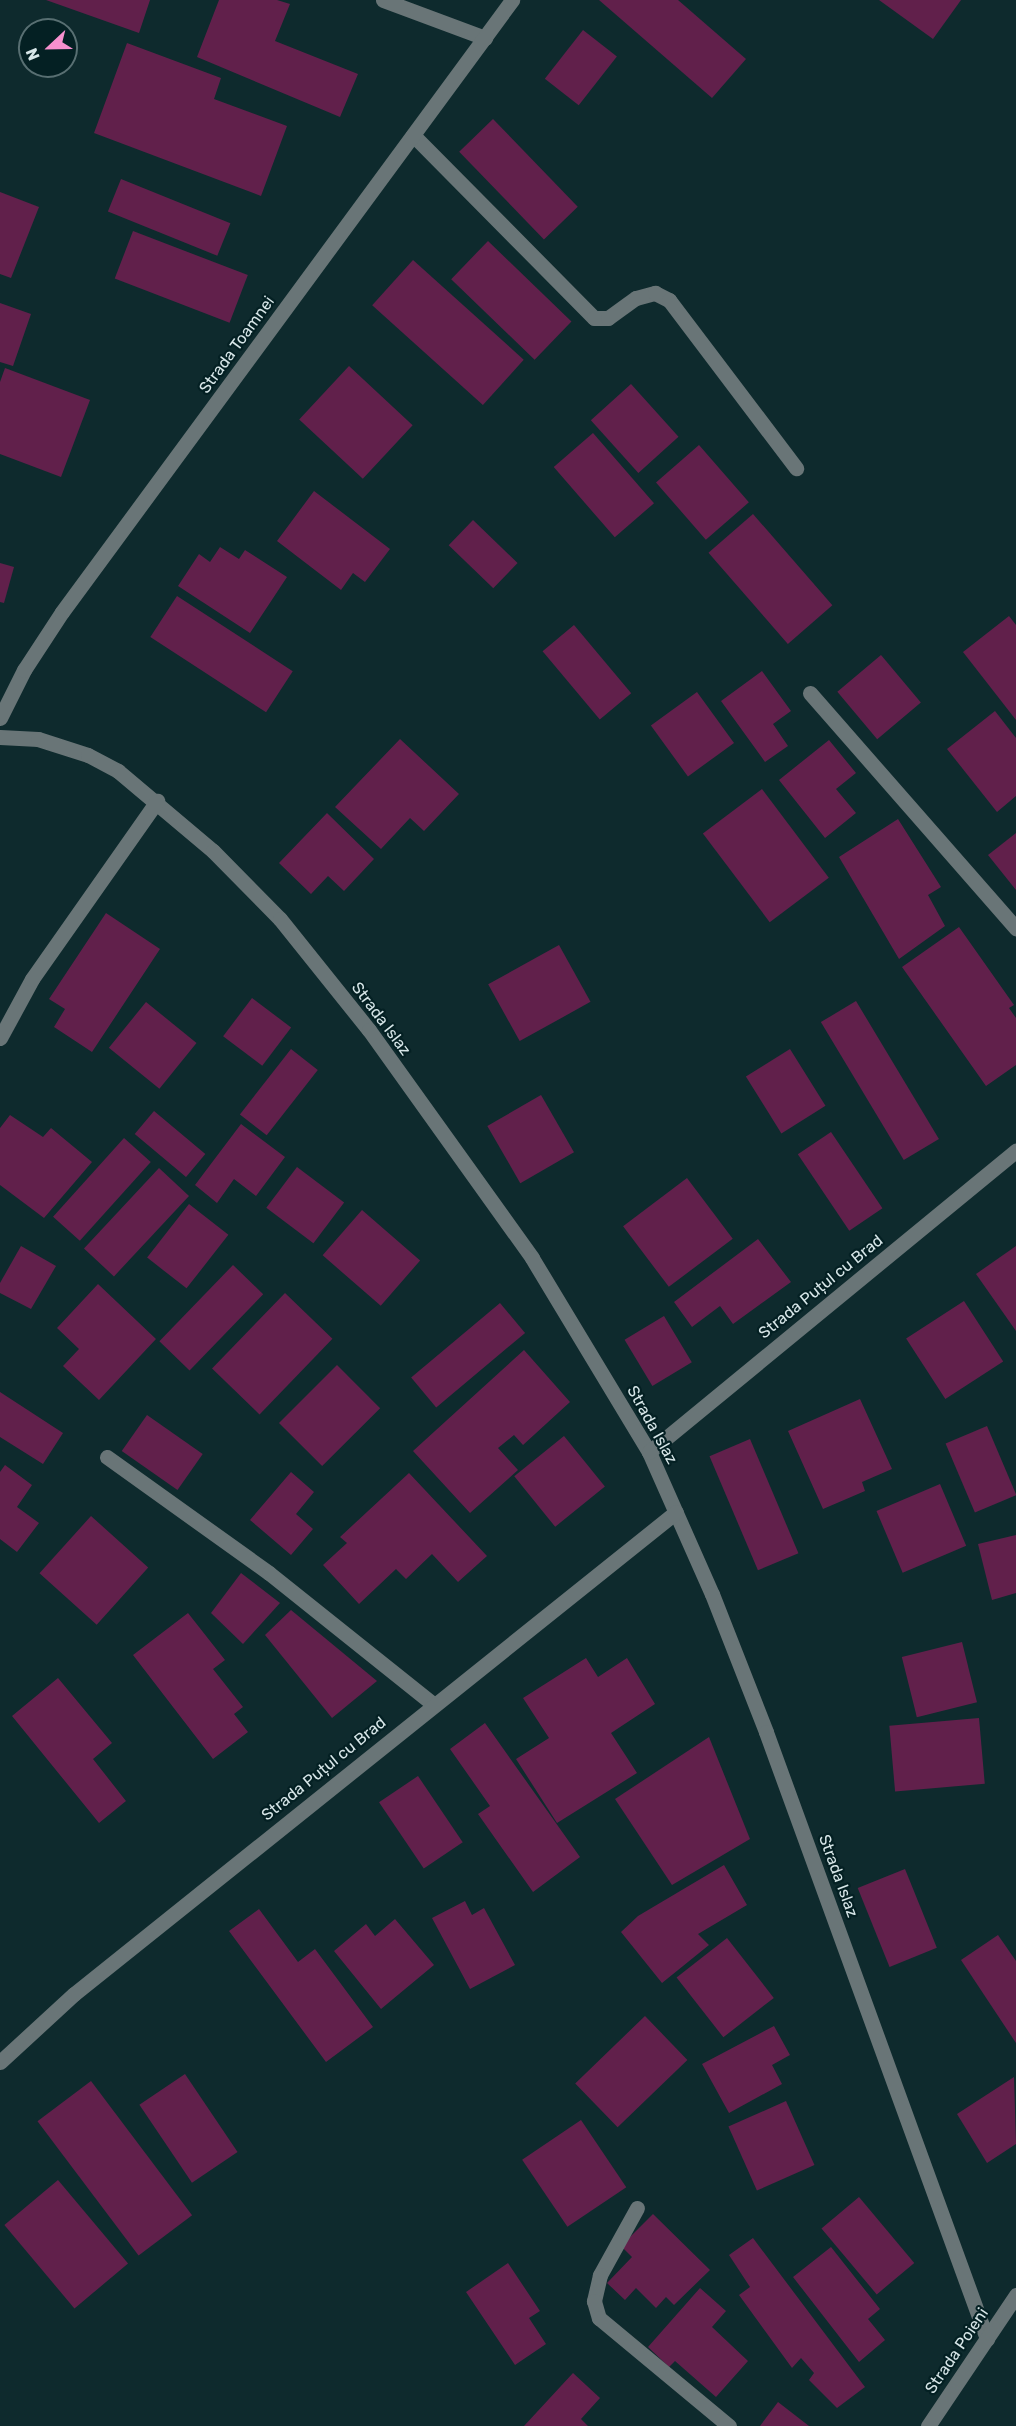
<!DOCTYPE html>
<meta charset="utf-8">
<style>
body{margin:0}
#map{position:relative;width:1016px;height:2426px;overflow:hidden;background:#0e2a2d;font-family:Rubik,sans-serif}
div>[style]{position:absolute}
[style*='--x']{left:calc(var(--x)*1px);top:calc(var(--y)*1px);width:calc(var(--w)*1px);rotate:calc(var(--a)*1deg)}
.building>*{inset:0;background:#61204b;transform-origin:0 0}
.minor>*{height:15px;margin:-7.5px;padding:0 7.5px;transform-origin:7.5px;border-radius:7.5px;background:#697577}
span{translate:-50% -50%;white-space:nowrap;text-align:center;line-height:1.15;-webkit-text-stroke:4.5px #042023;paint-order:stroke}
.street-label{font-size:16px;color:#d7e6e8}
.north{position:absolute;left:18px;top:18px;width:60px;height:60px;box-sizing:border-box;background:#042023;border:2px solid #586f72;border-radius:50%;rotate:248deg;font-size:16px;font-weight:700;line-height:24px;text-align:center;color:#d7e6e8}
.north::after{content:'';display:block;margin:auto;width:21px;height:27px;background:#f790ce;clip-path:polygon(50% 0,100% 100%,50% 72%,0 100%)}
</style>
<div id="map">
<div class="building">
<div style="clip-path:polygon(46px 0,150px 0,139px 33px)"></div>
<div style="clip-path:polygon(219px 0,277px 0,290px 4px,275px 41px,358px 74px,340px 117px,197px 57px)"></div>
<div style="clip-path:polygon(599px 0,678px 0,746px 59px,712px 98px)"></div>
<div style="clip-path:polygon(879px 0,961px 0,933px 39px)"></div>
<div style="left:583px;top:30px;width:43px;height:62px;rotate:38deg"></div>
<div style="clip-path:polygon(127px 43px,221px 78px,214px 99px,287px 126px,261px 196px,94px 133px)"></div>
<div style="left:493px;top:119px;width:122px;height:47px;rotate:46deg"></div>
<div style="left:121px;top:179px;width:118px;height:35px;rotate:22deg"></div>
<div style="clip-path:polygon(0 192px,39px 207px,11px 278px,0 274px)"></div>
<div style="left:133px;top:231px;width:123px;height:51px;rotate:21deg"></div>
<div style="left:488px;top:241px;width:116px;height:53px;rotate:44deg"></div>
<div style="left:413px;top:260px;width:149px;height:61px;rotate:42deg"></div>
<div style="clip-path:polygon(0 303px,31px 314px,13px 366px,0 362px)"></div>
<div style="left:349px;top:366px;width:87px;height:73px;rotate:43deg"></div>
<div style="clip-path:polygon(5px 368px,90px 400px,61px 477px,0 454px,0 382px)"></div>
<div style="left:631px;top:384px;width:71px;height:54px;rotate:48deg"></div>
<div style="left:593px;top:433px;width:93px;height:52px;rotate:49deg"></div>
<div style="left:699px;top:445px;width:76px;height:57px;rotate:49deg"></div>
<div style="clip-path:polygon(314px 491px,390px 549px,365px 582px,353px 573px,341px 590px,277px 541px)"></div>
<div style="left:753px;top:514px;width:121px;height:59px;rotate:49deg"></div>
<div style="left:473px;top:520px;width:62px;height:35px;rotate:44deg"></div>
<div style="clip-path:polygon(220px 547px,239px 559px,245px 550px,287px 577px,250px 633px,178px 586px,199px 554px,210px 562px)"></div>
<div style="clip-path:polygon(0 563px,14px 567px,4px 603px,0 602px)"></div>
<div style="left:177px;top:596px;width:138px;height:49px;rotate:33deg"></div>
<div style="clip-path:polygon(1009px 616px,1016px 625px,1016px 720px,963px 652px)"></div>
<div style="left:574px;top:625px;width:89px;height:41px;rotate:50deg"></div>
<div style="left:881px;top:655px;width:62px;height:57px;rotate:50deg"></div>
<div style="clip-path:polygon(762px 671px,791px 711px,773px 724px,788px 746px,765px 762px,721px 701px)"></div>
<div style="left:697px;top:692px;width:63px;height:57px;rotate:54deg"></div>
<div style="clip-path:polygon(995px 711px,1016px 738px,1016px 796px,997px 812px,947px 749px)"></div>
<div style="clip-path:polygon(400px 739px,459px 794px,424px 831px,410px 818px,381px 849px,335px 807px)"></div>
<div style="clip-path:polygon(829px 740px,856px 773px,836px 789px,856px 813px,825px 838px,779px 780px)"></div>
<div style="left:762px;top:789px;width:111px;height:74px;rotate:53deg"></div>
<div style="clip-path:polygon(327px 813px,374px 859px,344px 891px,328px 876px,311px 894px,279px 863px)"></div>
<div style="clip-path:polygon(898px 819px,941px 887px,928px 895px,945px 926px,899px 959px,839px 857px)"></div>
<div style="clip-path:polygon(1016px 833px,1016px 890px,988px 855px)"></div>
<div style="clip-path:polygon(106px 913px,160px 949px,92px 1052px,54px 1027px,65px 1009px,49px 999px)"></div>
<div style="clip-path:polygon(959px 927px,1014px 1005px,1009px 1008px,1016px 1018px,1016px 1065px,986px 1086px,902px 967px)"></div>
<div style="left:559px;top:945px;width:65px;height:81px;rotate:61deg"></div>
<div style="left:252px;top:998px;width:49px;height:48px;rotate:37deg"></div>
<div style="left:856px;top:1001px;width:161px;height:41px;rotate:59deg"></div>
<div style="left:146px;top:1002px;width:65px;height:59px;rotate:39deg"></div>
<div style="left:291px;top:1049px;width:34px;height:83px;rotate:38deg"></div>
<div style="left:790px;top:1049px;width:67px;height:52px;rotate:58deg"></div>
<div style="left:541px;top:1095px;width:66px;height:62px;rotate:60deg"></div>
<div style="left:154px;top:1111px;width:67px;height:30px;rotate:40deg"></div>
<div style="clip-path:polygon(10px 1115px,43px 1137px,51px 1128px,92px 1162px,44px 1218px,0 1185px,0 1128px)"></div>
<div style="clip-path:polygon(241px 1124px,285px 1157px,256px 1196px,234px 1179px,217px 1203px,195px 1185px)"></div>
<div style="left:831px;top:1132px;width:92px;height:40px;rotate:56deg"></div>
<div style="left:124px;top:1138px;width:36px;height:106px;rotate:42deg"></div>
<div style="left:297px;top:1167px;width:59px;height:51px;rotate:37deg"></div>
<div style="left:159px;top:1168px;width:41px;height:110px;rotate:43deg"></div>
<div style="left:687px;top:1178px;width:76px;height:80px;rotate:53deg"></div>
<div style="left:189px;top:1204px;width:50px;height:68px;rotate:38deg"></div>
<div style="left:362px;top:1210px;width:77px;height:60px;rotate:41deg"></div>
<div style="clip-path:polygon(758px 1239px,791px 1282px,733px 1324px,720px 1306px,692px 1327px,674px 1302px)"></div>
<div style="clip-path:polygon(21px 1246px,56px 1266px,31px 1309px,0 1293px,0 1283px)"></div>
<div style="clip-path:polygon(1016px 1246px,1016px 1331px,976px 1274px)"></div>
<div style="left:233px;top:1265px;width:42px;height:106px;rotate:44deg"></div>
<div style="clip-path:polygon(98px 1284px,156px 1339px,99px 1400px,63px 1366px,79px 1349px,57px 1328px)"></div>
<div style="left:285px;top:1293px;width:66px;height:105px;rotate:44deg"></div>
<div style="left:964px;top:1301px;width:72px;height:69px;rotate:57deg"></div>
<div style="left:500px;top:1303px;width:39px;height:116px;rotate:50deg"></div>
<div style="left:664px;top:1316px;width:54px;height:46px;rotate:59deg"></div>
<div style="clip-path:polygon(524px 1350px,570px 1402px,523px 1445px,514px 1435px,498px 1448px,518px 1470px,470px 1513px,413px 1451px)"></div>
<div style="left:337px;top:1365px;width:61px;height:82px;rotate:45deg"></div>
<div style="clip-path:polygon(0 1392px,63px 1433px,43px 1464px,0 1437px)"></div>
<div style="clip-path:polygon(860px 1399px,892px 1469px,862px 1482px,865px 1491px,823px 1509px,788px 1431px)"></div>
<div style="left:147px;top:1415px;width:68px;height:44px;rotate:35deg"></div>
<div style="left:987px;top:1426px;width:75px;height:45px;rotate:67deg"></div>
<div style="left:564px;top:1436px;width:65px;height:64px;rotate:51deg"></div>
<div style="left:750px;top:1439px;width:124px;height:44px;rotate:67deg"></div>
<div style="clip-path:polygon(5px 1465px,32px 1485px,17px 1507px,39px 1523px,17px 1552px,0 1539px,0 1472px)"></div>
<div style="clip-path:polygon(291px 1472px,314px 1492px,296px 1514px,313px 1529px,291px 1555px,250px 1520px)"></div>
<div style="clip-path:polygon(409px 1473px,487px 1556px,458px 1582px,432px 1554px,406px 1579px,396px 1569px,359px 1604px,323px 1565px,347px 1543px,340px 1537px)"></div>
<div style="left:940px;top:1484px;width:67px;height:69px;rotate:67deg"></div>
<div style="left:91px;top:1516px;width:77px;height:77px;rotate:42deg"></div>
<div style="clip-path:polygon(1016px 1535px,1016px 1593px,992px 1600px,978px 1544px)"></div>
<div style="clip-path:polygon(241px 1573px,280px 1603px,243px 1644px,211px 1613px)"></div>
<div style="clip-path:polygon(291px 1610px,377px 1681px,332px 1718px,265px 1635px)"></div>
<div style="clip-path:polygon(188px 1613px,225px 1660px,213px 1669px,243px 1707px,234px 1714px,248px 1732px,213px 1759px,133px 1655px)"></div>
<div style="left:962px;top:1642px;width:62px;height:62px;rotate:76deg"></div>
<div style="clip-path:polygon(586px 1658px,598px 1677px,627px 1658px,655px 1704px,611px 1733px,637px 1773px,557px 1823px,516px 1759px,549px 1738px,523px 1698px)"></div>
<div style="clip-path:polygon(58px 1678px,112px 1743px,93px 1759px,126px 1801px,99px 1823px,12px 1716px)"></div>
<div style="left:979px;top:1718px;width:66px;height:90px;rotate:85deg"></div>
<div style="clip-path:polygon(485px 1723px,580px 1857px,533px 1892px,478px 1814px,490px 1806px,450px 1749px)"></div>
<div style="clip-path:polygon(709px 1737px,750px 1839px,672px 1885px,615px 1799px)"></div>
<div style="left:418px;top:1776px;width:80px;height:47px;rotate:56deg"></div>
<div style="clip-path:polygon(724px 1865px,747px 1905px,698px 1934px,709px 1945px,662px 1983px,621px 1932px,638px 1916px)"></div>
<div style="left:905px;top:1869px;width:85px;height:51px;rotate:68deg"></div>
<div style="clip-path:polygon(465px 1901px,472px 1915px,484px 1908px,515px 1965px,470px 1989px,432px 1918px)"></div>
<div style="clip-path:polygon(259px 1909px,298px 1962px,315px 1949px,373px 2027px,326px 2062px,229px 1931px)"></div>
<div style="clip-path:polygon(395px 1919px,434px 1965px,381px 2009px,334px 1951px,366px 1924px,375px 1936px)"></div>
<div style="clip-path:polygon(998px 1935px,1016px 1961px,1016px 2043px,961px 1960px)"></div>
<div style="left:727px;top:1938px;width:76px;height:64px;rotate:52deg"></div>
<div style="left:645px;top:2016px;width:61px;height:97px;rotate:46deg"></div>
<div style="clip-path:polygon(774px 2026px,790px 2055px,772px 2065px,782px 2084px,729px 2113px,702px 2064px)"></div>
<div style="left:185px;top:2074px;width:94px;height:55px;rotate:56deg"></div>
<div style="clip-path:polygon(1014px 2077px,1016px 2144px,987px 2163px,957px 2114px)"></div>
<div style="left:91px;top:2081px;width:168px;height:67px;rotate:53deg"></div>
<div style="left:786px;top:2101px;width:70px;height:63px;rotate:66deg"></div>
<div style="left:581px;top:2120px;width:81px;height:71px;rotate:56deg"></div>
<div style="left:58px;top:2180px;width:109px;height:70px;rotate:50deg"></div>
<div style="left:859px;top:2197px;width:86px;height:49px;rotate:50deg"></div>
<div style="clip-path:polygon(653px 2214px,710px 2270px,674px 2305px,666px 2297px,656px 2308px,636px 2288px,625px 2300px,607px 2283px,632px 2257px,621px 2246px)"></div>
<div style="clip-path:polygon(753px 2238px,865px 2387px,837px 2408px,809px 2380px,814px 2373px,801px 2358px,792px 2368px,739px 2295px,750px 2287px,729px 2255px)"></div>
<div style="clip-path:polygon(831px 2247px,880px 2309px,868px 2319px,885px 2340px,859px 2362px,793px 2277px)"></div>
<div style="clip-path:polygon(508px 2263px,540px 2311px,529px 2318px,546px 2344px,515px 2365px,466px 2292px)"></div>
<div style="clip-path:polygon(700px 2288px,726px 2311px,712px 2327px,748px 2361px,716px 2397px,675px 2361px,669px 2367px,648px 2347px)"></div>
<div style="clip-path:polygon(573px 2373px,600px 2398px,581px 2419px,588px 2426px,524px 2426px)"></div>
<div style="clip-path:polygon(778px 2402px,809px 2426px,760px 2426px)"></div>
</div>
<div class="minor">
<div style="--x:383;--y:0;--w:109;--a:20.4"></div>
<div style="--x:413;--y:135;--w:257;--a:45.3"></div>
<div style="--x:594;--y:318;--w:14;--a:0"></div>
<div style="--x:608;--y:318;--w:34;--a:-36"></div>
<div style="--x:636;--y:298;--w:20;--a:-15"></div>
<div style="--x:655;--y:293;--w:16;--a:27"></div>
<div style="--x:669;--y:300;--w:211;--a:52.9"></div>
<div style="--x:810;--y:693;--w:313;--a:48.8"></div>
<div style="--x:0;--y:718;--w:54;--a:-63.4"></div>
<div style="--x:24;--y:670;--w:69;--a:-56.8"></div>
<div style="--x:62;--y:612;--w:760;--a:-53.67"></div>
<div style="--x:0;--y:737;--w:38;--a:3"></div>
<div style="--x:38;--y:739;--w:52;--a:17.7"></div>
<div style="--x:88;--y:755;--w:34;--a:28"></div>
<div style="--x:118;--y:771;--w:124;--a:40.1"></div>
<div style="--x:213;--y:851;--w:95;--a:45.4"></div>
<div style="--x:280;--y:919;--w:142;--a:51.3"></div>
<div style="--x:369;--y:1030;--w:280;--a:54.4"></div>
<div style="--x:532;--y:1258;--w:227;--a:58.9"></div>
<div style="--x:649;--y:1452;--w:155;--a:66.1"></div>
<div style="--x:712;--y:1594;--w:148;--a:68.6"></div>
<div style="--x:766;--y:1732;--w:646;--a:69.99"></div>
<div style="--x:0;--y:1038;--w:67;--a:-61.5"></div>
<div style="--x:32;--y:979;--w:218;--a:-54.9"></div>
<div style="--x:649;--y:1452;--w:475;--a:-39.4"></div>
<div style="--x:107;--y:1457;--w:199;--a:35.6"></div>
<div style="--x:269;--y:1573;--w:210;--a:38.6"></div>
<div style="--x:0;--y:2062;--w:100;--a:-42.6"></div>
<div style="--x:74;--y:1994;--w:771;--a:-38.68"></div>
<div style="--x:637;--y:2208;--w:77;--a:118.9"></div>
<div style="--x:600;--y:2275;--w:27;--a:103"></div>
<div style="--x:594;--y:2301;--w:18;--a:74"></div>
<div style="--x:599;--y:2318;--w:169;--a:39.7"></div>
<div style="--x:928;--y:2426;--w:158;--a:-56.1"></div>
</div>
<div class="street-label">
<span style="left:237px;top:345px;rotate:-54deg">Strada Toamnei</span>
<span style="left:381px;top:1019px;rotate:53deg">Strada Islaz</span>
<span style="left:821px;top:1287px;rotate:-39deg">Strada Puțul cu Brad</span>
<span style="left:652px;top:1425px;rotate:61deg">Strada Islaz</span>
<span style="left:324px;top:1769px;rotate:-39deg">Strada Puțul cu Brad</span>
<span style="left:838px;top:1876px;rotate:70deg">Strada Islaz</span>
<span style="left:957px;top:2351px;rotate:-56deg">Strada Poieni</span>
</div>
<div class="north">N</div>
</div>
